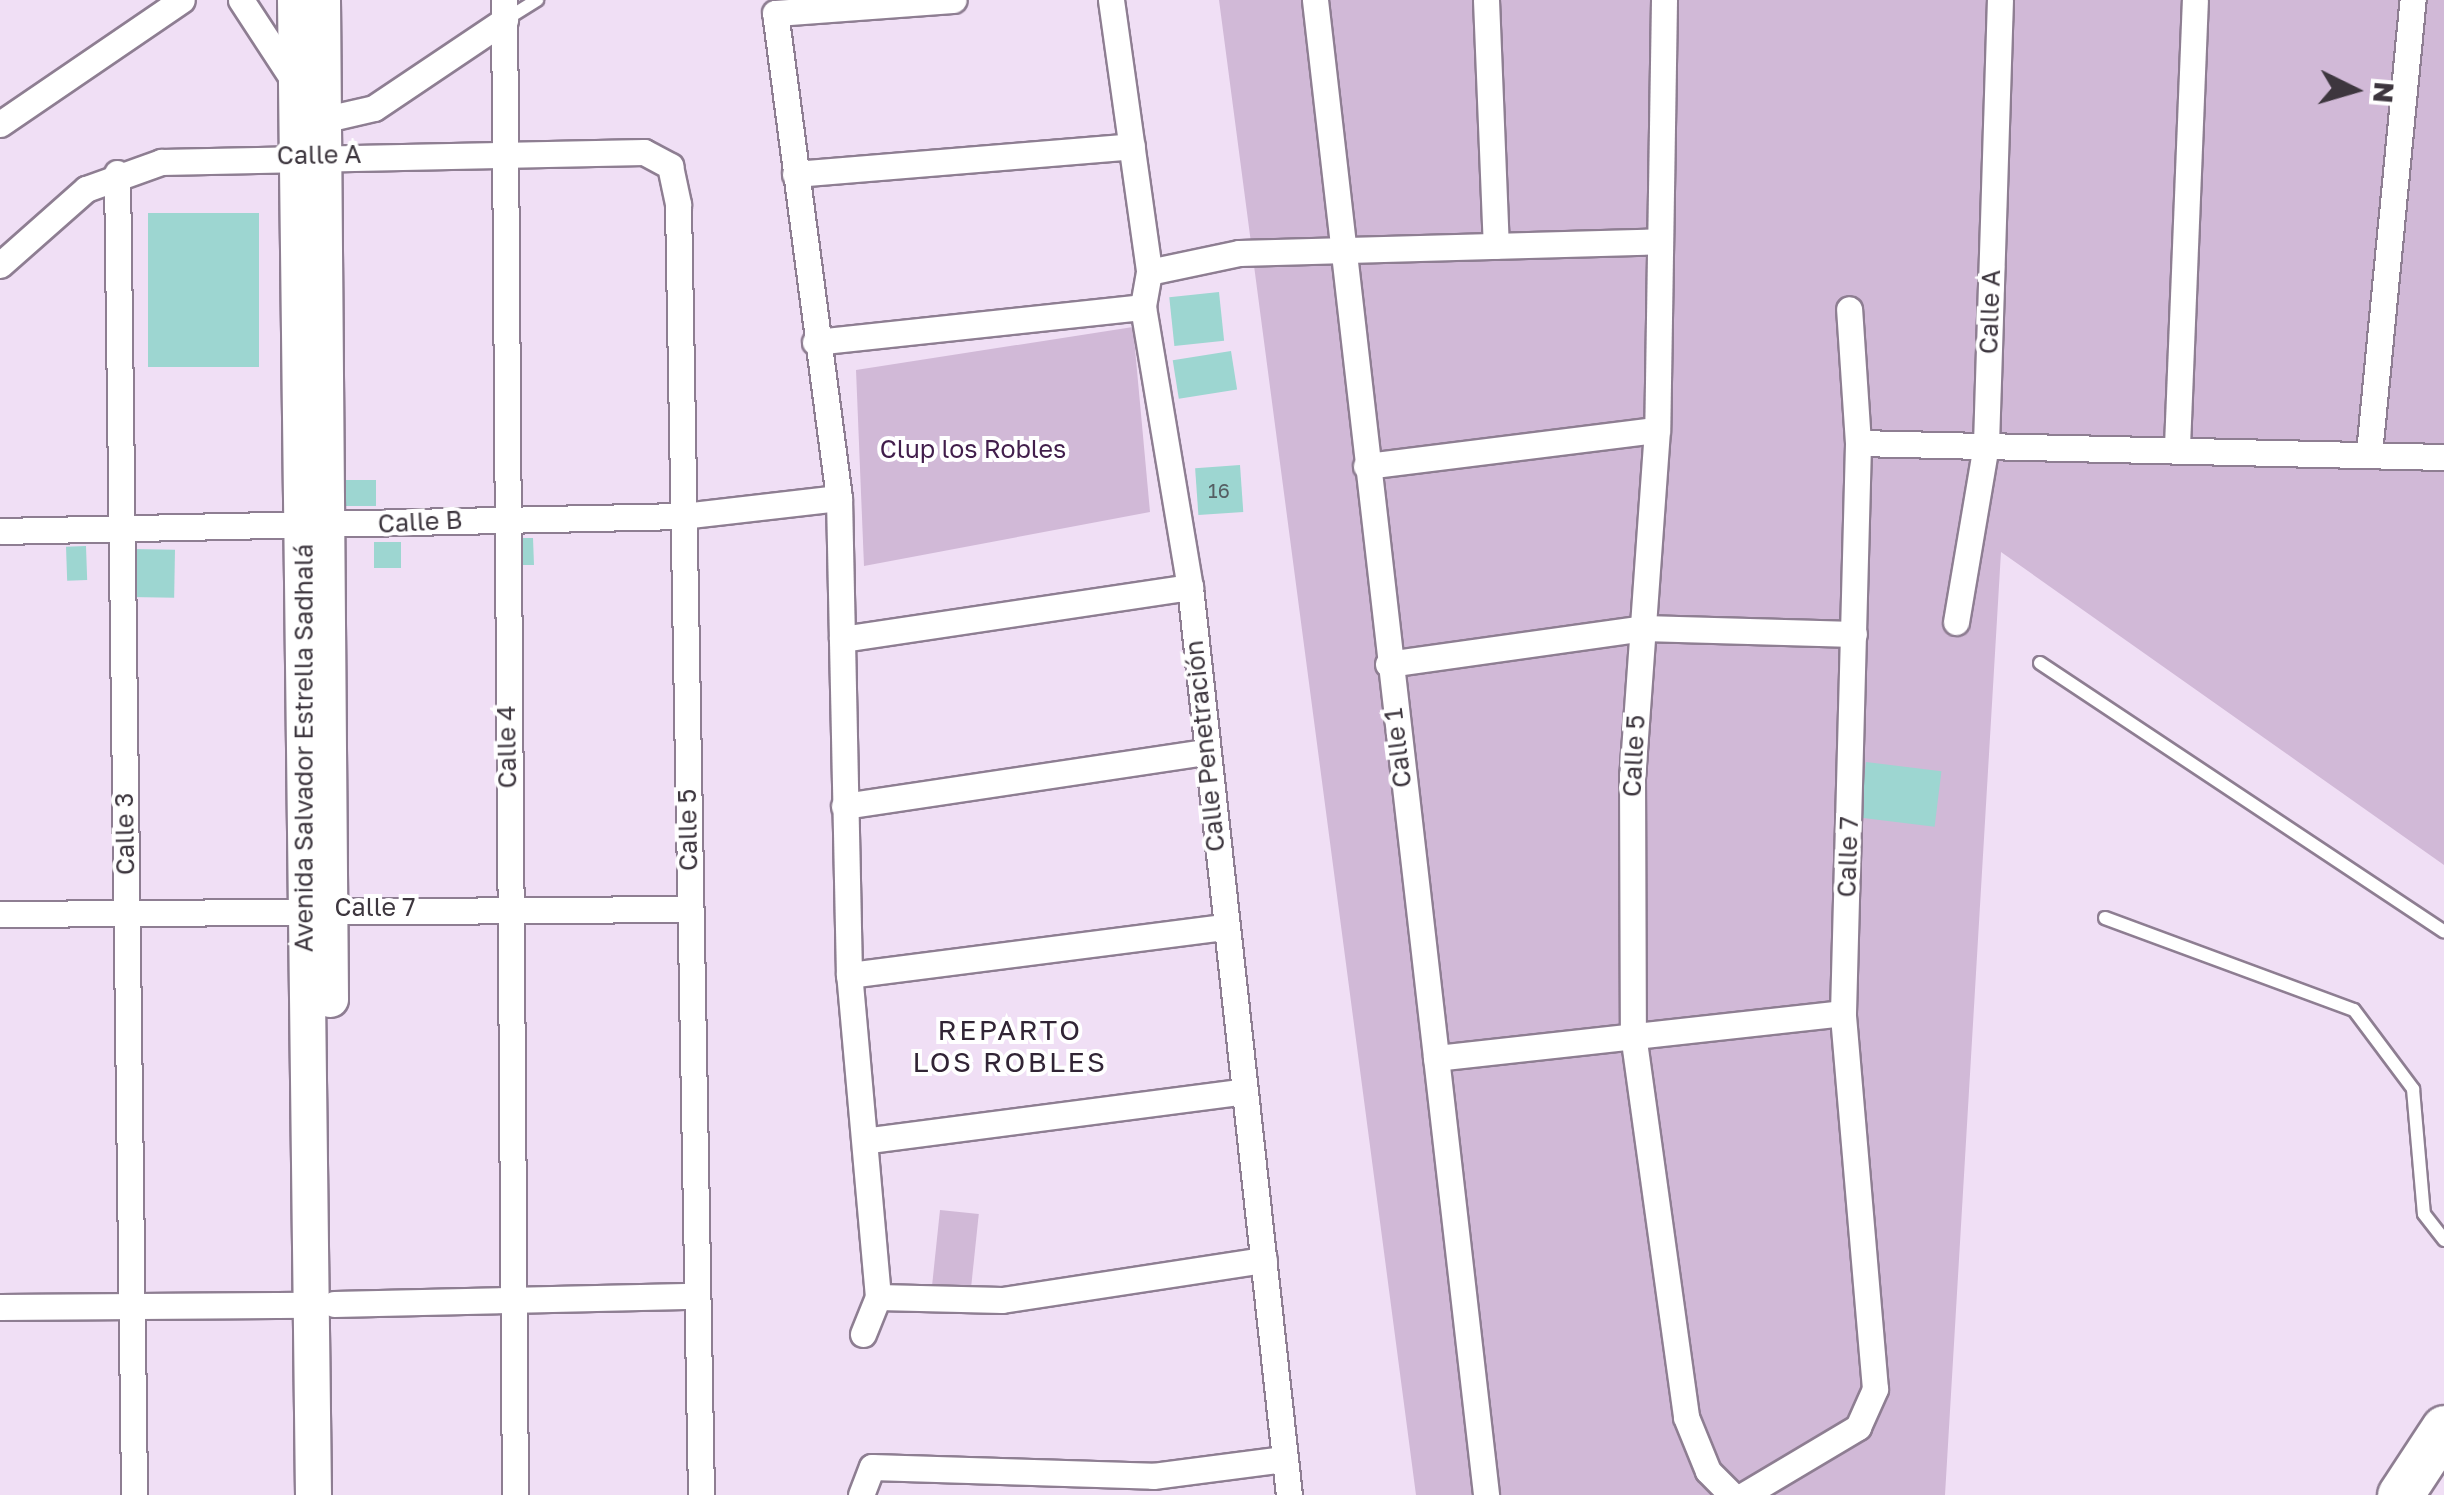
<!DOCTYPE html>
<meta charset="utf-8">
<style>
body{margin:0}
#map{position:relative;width:2444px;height:1495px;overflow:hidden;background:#f0dff5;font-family:"Golos Text",sans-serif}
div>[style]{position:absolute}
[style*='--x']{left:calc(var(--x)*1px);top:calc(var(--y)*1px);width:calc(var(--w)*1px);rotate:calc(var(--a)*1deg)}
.green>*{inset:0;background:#d1b9d7;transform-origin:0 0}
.building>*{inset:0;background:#9dd6d1;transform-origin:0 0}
.roads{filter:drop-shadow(2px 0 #8e7e92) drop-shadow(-2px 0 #8e7e92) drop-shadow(0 2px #8e7e92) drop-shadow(0 -2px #8e7e92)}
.service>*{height:12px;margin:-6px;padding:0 6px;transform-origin:6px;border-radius:6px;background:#fff}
.minor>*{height:25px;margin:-12.5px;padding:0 12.5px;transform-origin:12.5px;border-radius:12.5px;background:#fff}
.secondary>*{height:35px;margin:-17.5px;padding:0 17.5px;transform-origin:17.5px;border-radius:17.5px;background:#fff}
.motorway>*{height:45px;margin:-22.5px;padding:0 22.5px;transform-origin:22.5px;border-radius:22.5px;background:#fff}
span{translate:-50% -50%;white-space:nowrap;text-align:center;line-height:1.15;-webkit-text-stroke:8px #fff;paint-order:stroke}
.number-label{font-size:20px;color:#555e63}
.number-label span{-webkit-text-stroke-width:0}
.street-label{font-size:25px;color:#3d363e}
.park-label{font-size:25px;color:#411d4b}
.neighbourhood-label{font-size:28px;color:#312435;letter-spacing:2.5px}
.north{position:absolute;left:2304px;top:40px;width:100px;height:100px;-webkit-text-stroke:8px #fff;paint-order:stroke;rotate:95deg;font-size:28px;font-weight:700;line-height:40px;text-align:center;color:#3d363e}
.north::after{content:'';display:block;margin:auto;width:35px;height:45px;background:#3d363e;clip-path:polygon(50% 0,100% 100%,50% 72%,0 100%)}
</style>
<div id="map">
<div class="green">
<div style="clip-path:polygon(1219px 0,2444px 0,2444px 865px,2001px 552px,1945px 1495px,1416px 1495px)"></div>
<div style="clip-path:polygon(1133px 327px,1150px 512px,864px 566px,856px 370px)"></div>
<div style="left:940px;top:1210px;width:39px;height:79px;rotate:6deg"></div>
</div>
<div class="building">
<div style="left:259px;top:213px;width:154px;height:111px;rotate:90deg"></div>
<div style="left:1219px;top:292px;width:49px;height:50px;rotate:84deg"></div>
<div style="left:1231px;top:351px;width:39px;height:59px;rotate:81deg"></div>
<div style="left:1240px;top:465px;width:47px;height:45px;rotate:86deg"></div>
<div style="left:340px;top:480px;width:36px;height:26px"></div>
<div style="clip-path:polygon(521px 538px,533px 538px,534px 565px,512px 565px)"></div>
<div style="left:401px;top:542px;width:26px;height:27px;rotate:90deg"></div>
<div style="left:86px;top:546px;width:34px;height:20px;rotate:88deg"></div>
<div style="left:131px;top:549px;width:44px;height:48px;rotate:1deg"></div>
<div style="left:1866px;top:762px;width:76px;height:56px;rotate:7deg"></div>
</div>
<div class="roads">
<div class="service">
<div style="--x:505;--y:20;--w:38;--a:-32"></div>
<div style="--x:2040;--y:663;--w:485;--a:33.6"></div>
<div style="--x:2105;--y:918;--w:265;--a:20.3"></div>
<div style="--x:2354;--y:1010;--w:99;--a:53.2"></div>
<div style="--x:2413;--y:1089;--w:125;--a:85"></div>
<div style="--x:2424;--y:1214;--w:33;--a:52"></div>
</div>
<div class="minor">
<div style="--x:241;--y:0;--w:93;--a:56.8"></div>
<div style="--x:504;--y:0;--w:1495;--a:89.58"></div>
<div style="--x:1111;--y:0;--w:275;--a:82"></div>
<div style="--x:1149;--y:272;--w:36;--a:100"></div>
<div style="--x:1143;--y:307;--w:284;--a:80.5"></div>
<div style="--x:1190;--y:587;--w:913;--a:83.78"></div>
<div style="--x:1315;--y:0;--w:1505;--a:83.47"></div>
<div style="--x:1486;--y:0;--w:246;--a:87.7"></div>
<div style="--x:1664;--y:0;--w:430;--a:90.9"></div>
<div style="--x:1657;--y:430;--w:346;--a:94.1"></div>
<div style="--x:1632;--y:775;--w:259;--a:89.8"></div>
<div style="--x:1633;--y:1034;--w:387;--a:82.1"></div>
<div style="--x:1686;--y:1417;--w:58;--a:67.8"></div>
<div style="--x:1708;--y:1471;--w:34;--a:45"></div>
<div style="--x:322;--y:120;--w:53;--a:-13"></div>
<div style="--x:374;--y:108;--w:158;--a:-33.9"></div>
<div style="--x:0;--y:124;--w:220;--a:-34.3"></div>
<div style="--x:117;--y:173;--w:1322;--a:89.26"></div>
<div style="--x:795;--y:174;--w:338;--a:-4.7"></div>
<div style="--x:0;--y:265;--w:115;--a:-41.5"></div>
<div style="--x:86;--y:189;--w:80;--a:-19.8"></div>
<div style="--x:161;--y:162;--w:483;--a:-1.2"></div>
<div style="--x:644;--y:152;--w:30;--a:28"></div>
<div style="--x:670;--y:166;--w:39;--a:78"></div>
<div style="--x:678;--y:204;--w:1291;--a:88.98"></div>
<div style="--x:1149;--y:272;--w:92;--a:-11.9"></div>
<div style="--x:1239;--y:253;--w:421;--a:-1.6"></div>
<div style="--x:815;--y:342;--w:330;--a:-6.1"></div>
<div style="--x:1858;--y:443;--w:586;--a:1.37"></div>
<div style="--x:2177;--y:446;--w:446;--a:-87.7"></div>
<div style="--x:2369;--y:453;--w:455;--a:-84.5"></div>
<div style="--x:1366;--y:466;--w:293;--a:-7.1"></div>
<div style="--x:0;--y:531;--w:683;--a:-1.26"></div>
<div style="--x:683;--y:516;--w:157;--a:-6.6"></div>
<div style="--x:1956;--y:622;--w:181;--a:-80.4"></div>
<div style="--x:1986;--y:444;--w:444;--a:-88.2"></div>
<div style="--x:842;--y:639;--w:352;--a:-8.5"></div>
<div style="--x:1388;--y:664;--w:258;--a:-8"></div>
<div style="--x:1643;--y:628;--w:211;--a:1.6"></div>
<div style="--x:844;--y:806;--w:365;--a:-8.5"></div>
<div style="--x:0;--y:914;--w:689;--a:-0.42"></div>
<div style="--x:849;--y:975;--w:377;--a:-7.3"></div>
<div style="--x:1436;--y:1058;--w:409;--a:-6.3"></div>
<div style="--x:870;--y:1140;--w:374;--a:-7.4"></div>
<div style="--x:878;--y:1297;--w:124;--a:1.4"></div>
<div style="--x:1002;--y:1300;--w:265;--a:-8.7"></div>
<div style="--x:334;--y:1304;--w:362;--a:-1.3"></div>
<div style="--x:0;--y:1307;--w:311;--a:-0.4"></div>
<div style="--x:863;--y:1334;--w:40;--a:-68"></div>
<div style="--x:878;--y:1297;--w:323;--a:-95.1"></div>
<div style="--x:849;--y:975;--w:477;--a:-91.2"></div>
<div style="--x:839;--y:498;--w:489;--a:-97.5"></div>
<div style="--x:775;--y:13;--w:179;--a:-4.2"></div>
<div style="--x:861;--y:1495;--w:30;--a:-69"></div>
<div style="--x:872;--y:1467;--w:281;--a:1.8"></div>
<div style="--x:1153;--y:1476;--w:132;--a:-7.4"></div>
<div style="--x:1744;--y:1495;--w:133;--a:-30.8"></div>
<div style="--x:1858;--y:1427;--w:42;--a:-65.9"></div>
<div style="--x:1875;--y:1389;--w:377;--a:-94.9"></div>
<div style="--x:1843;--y:1013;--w:570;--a:-88.49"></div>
<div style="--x:1858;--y:443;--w:134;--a:-93.8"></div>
</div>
<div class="secondary">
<div style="--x:295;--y:0;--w:1495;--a:89.31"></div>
<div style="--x:322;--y:0;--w:999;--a:89.54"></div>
</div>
<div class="motorway">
<div style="--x:2400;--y:1495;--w:80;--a:-56.7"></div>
</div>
</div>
<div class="number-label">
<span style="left:1219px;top:490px">16</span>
</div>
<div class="street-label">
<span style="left:319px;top:155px;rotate:-1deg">Calle A</span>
<span style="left:1990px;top:312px;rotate:-88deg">Calle A</span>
<span style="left:420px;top:522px;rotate:-3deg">Calle B</span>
<span style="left:1205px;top:746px;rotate:-96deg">Calle Penetración</span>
<span style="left:507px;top:747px;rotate:-91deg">Calle 4</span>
<span style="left:304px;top:748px;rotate:-90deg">Avenida Salvador Estrella Sadhalá</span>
<span style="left:1398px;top:748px;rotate:-97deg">Calle 1</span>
<span style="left:1634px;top:756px;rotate:-87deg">Calle 5</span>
<span style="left:688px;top:830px;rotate:-91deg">Calle 5</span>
<span style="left:125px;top:834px;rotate:-91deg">Calle 3</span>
<span style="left:1848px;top:857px;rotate:-88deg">Calle 7</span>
<span style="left:375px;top:907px">Calle 7</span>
</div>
<div class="park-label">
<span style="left:973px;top:449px">Clup los Robles</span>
</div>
<div class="neighbourhood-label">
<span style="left:1010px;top:1046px">REPARTO<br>LOS ROBLES</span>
</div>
<div class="north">N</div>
</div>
